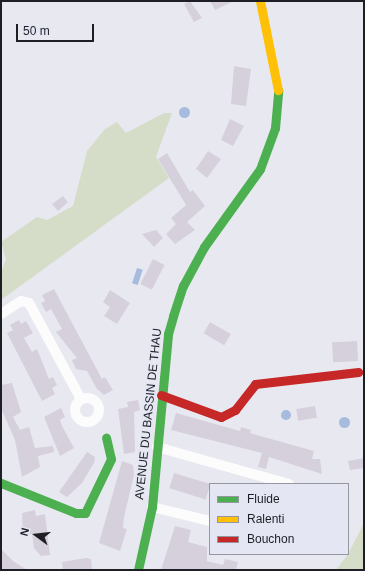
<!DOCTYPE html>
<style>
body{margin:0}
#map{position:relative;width:365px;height:571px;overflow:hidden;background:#e8e9f0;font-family:Arial,sans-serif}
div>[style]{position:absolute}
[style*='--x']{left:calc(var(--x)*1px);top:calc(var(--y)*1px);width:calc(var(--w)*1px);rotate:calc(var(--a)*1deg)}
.green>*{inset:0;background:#d5ddc8}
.water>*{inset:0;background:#a6bbde;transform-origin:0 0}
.round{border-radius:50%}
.building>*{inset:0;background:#d6d0dc;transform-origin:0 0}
.street>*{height:10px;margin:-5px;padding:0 5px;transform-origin:5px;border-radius:5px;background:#fcfcfd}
.street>.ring{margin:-5px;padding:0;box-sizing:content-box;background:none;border:10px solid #fcfcfd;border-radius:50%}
.fast>*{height:9px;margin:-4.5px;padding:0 4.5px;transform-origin:4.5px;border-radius:4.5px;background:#4caf50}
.slow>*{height:9px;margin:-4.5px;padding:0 4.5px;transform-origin:4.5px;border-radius:4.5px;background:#ffc107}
.jam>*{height:9px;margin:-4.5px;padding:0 4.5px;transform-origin:4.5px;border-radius:4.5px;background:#c62828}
span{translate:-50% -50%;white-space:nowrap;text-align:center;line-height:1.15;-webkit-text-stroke:3px #e4e6f3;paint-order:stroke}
.street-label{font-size:12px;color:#1e1f24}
.frame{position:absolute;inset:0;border:2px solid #1e1f24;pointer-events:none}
.legend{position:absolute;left:209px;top:483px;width:140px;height:72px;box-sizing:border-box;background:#e4e6f3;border:1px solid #9596a0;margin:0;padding:5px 7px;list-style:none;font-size:12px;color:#1e1f24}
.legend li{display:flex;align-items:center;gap:8px;height:20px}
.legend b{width:20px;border:1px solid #9596a0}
.north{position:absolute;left:16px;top:515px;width:40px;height:40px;-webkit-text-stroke:3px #e4e6f3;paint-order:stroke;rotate:285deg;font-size:11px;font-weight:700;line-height:16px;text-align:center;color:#1e1f24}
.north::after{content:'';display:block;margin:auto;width:14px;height:18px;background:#1e1f24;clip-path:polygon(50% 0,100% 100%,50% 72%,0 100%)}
.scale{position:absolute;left:16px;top:24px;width:78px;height:18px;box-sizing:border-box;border:2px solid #1e1f24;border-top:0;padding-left:5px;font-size:12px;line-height:14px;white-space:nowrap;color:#1e1f24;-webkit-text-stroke:3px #e4e6f3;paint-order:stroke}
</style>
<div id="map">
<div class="green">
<div style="clip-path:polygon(164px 113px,172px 113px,156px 157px,169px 178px,1px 300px,1px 273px,6px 259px,1px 242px,37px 217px,47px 220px,73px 206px,87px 151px,105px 129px,117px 122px,126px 133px)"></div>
<div style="clip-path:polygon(364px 523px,364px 570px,336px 570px,348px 554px)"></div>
</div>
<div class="water">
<div class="round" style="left:178.5px;top:106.5px;width:11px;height:11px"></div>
<div style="left:137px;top:268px;width:6px;height:16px;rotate:18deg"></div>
<div class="round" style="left:281px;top:410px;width:10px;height:10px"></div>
<div class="round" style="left:338.5px;top:416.5px;width:11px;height:11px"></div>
</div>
<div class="building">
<div style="clip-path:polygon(190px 1px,202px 18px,194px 22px,184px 4px)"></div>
<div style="clip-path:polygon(210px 1px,234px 1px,215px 10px)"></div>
<div style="clip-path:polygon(234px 66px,251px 69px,246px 106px,231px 104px)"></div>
<div style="clip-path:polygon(230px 119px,244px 126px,233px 146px,221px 140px)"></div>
<div style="clip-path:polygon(208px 151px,221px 159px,207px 178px,196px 169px)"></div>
<div style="clip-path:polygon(167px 153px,190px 192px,193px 190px,205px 206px,187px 222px,195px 230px,175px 244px,166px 234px,176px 224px,171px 218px,186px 205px,158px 159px)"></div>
<div style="clip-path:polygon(63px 196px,68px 202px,58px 211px,52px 204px)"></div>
<div style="clip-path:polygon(156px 230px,163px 238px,154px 247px,142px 234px)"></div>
<div style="left:153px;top:259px;width:13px;height:28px;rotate:27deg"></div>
<div style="clip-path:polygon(54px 289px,102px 379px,105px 377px,113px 390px,104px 395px,97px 389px,87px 371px,76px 369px,72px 360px,77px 358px,56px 332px,62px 329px,51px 309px,46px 312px,41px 303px,45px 301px,42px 295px)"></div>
<div style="clip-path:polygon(110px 290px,130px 303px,117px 324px,104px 316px,110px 307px,103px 302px)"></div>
<div style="clip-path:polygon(19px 320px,21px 324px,26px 321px,33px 333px,24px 338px,32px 352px,37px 349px,49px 379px,53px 377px,57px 385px,52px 388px,55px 394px,42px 401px,7px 333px,13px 330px,10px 325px)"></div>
<div style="left:210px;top:322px;width:24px;height:13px;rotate:30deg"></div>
<div style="left:357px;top:341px;width:20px;height:25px;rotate:87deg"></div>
<div style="clip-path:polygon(12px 383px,21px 412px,13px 417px,20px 430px,29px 427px,35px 448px,53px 446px,54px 452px,38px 456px,40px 467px,22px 477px,15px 440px,1px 408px,1px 385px)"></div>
<div style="clip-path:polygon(138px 400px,140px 410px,134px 412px,135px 452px,124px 454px,118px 409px,128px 407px,127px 402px)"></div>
<div style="left:315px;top:406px;width:12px;height:19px;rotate:81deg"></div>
<div style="clip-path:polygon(61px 408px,65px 417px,60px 420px,62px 426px,74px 448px,60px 456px,44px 417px)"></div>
<div style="clip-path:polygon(176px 413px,240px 431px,241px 427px,251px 430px,250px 433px,314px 451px,312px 459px,320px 459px,322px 474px,269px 457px,266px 469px,258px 467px,262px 453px,171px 430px)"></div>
<div style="clip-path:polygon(87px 452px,95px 457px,94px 463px,82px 483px,67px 497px,59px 492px)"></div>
<div style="clip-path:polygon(364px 458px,364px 468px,350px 470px,348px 461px)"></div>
<div style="clip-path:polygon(122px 461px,133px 465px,134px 475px,124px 517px,123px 528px,127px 529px,120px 551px,99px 543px)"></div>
<div style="left:174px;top:473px;width:38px;height:16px;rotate:17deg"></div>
<div style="clip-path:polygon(35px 510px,36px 516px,45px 514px,50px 555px,41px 556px,34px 548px,32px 534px,23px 536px,22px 513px)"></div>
<div style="clip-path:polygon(175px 526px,191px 530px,188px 542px,207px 547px,207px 561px,223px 565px,225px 559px,238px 562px,236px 570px,161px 570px)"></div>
<div style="clip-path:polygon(1px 549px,13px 561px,27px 570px,1px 570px)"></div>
<div style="clip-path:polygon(86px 558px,91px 559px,92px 570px,63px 570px,62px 562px)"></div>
</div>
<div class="street">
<div style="--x:1;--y:314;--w:24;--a:-33"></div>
<div style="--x:21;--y:301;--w:8;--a:14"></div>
<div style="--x:29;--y:303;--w:109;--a:61.6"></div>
<div class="ring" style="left:75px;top:398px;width:14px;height:14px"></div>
<div style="--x:157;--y:447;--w:137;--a:15.7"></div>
<div style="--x:152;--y:507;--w:60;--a:13.6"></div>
</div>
<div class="fast">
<div style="--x:1;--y:483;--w:81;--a:21.8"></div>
<div style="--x:76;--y:513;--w:9;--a:0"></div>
<div style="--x:85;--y:513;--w:60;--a:-64.3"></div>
<div style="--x:111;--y:459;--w:22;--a:-103"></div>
<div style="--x:138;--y:570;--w:65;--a:-77.5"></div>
<div style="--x:152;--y:507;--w:174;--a:-84.7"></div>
<div style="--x:168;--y:334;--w:19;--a:-74"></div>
<div style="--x:173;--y:316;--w:32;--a:-72"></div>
<div style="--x:183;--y:286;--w:44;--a:-61.7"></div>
<div style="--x:204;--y:247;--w:96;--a:-54.3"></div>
<div style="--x:260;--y:169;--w:44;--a:-69.9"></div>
<div style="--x:275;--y:128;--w:38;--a:-85"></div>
</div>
<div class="slow">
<div style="--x:260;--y:1;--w:91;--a:78.6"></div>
</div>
<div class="jam">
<div style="--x:161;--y:395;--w:64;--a:20.1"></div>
<div style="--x:221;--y:417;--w:16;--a:-27"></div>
<div style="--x:235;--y:410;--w:33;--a:-52"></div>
<div style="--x:255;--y:384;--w:104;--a:-6.6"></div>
</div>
<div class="street-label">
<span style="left:149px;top:414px;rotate:-84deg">AVENUE DU BASSIN DE THAU</span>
</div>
<div class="frame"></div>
<ul class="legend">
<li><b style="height:5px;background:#4caf50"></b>Fluide</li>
<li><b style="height:5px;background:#ffc107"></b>Ralenti</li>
<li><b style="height:5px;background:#c62828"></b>Bouchon</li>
</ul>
<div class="north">N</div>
<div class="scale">50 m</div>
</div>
